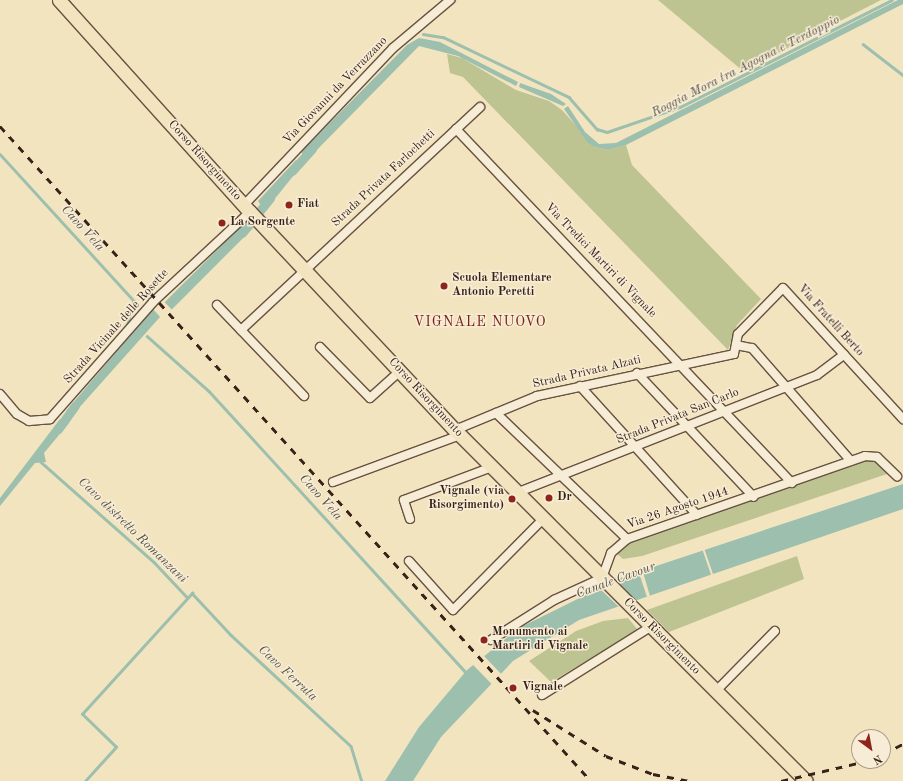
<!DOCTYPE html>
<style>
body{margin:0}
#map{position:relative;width:903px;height:781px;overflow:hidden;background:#f3e4c0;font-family:"Old Standard TT",serif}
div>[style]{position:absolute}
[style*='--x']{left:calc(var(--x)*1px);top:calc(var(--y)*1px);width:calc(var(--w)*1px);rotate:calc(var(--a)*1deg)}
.green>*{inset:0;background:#bdc491}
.water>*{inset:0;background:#9cbfae;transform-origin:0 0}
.pier>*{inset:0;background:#f3e4c0;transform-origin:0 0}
.stream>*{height:2.5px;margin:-1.25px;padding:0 1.25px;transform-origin:1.25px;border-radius:1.25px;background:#9cbfae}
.canal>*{height:9px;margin:-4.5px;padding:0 4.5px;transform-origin:4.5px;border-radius:4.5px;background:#9cbfae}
.roads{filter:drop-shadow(1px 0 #675242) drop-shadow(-1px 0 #675242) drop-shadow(0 1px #675242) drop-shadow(0 -1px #675242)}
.minor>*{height:8px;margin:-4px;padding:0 4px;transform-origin:4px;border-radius:4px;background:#f7edd6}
.primary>*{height:13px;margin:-6.5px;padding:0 6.5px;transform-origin:6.5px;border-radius:6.5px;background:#f3e4c0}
.rail>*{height:2.5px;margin-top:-1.25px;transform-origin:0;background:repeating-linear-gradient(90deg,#382118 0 7px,transparent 0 14px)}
.dots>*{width:11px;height:11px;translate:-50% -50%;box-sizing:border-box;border:2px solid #f7edd6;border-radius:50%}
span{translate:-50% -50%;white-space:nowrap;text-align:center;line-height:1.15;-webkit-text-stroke:3px #f7edd6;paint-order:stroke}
.street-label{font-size:12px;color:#382118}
.poi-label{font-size:12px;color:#382118;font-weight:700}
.left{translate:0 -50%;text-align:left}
.right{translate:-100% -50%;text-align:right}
.water-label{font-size:13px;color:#565045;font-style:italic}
.quarter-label{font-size:14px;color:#7a1f14;letter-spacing:1px}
.north{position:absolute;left:851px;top:729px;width:40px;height:40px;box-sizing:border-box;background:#f7edd6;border:1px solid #ab9b8a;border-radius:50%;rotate:148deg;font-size:11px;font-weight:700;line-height:16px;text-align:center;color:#382118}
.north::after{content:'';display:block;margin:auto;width:14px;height:18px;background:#8f2418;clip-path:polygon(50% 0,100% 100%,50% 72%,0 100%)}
</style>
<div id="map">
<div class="green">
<div style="clip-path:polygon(658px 0,881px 0,743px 71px)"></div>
<div style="clip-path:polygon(447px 54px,462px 58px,516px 90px,549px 101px,562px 110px,595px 147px,608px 150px,626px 145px,632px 165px,761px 299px,737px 325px,728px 350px,463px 77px,450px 73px)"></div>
<div style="clip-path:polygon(872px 459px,887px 469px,887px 474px,642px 556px,623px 559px,617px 554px,629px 542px)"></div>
<div style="clip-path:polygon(797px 556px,804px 579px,669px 632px,647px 610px)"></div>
<div style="clip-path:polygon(628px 618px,638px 630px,551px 682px,529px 661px,576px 631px,603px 621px)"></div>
</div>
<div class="water">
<div style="clip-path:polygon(898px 0,903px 0,903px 4px,626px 145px,608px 150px,595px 147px,588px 143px,564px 109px,568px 106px,585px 132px,599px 144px,616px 143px)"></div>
<div style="clip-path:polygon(419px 38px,440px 42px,518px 82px,516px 86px,458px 56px,419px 46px,307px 160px,301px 152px,407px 45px)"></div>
<div style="clip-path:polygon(520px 83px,551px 94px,566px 104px,563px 106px,519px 87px)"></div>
<div style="clip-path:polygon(296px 160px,302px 165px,265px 211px,258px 201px)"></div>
<div style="left:246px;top:221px;width:10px;height:115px;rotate:45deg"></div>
<div style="clip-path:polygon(153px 309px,160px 317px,70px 418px,66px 411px)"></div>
<div style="clip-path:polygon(60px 419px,69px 423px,44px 453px,46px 462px,35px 463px,0 506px,0 498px)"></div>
<div style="clip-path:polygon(903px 484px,903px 509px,579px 620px,513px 661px,441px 737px,413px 781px,385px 781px,419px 727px,467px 670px,519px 628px,620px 578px)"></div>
</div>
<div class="pier">
<div style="left:704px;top:548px;width:28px;height:2px;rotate:71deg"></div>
<div style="clip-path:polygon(642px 569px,650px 596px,647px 597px,638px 570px)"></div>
<div style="clip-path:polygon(614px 578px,637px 601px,619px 607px,596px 585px)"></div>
<div style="left:483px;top:655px;width:28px;height:14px;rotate:46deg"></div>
</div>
<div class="stream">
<div style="--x:423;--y:34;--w:20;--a:9"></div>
<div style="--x:443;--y:37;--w:140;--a:25.5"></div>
<div style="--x:569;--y:97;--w:43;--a:48.8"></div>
<div style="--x:597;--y:129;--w:10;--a:17"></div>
<div style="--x:607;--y:132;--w:77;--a:-18.9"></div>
<div style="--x:680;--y:107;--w:237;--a:-26.8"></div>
<div style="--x:863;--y:44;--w:51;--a:37.8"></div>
<div style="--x:0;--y:154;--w:199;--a:47.6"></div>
<div style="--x:134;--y:301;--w:24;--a:105"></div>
<div style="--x:147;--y:336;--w:83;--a:41.6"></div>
<div style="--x:209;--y:391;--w:383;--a:47.6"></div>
<div style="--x:41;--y:462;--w:151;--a:41.5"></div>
<div style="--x:154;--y:562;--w:48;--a:46.7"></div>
<div style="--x:85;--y:781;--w:46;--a:-47.6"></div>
<div style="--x:116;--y:747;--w:47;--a:-135.9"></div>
<div style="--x:82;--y:714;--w:164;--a:-47.7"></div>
<div style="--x:192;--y:593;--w:57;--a:47.1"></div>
<div style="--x:231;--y:635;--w:163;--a:42.8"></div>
<div style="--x:351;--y:746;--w:37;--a:73"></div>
</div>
<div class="canal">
<div style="--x:292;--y:171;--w:30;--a:-48"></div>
<div style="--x:242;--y:233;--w:45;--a:-51.3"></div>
<div style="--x:58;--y:429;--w:29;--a:-54"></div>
</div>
<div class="roads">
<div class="minor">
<div style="--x:456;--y:129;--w:488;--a:46.5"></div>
<div style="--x:244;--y:205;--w:216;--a:-46.5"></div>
<div style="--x:393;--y:48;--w:75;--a:-40.1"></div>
<div style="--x:217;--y:305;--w:126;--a:46.3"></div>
<div style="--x:241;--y:330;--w:327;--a:-43"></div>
<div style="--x:736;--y:345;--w:16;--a:11"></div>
<div style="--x:752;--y:348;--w:150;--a:48.8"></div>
<div style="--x:320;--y:347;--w:71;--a:45.6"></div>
<div style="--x:370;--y:398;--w:40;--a:-42"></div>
<div style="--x:637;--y:373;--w:170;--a:46.7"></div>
<div style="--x:580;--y:386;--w:174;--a:47.8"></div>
<div style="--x:0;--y:394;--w:26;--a:50"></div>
<div style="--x:17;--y:414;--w:14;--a:30"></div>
<div style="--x:29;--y:421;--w:21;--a:-5"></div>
<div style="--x:50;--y:419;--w:156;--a:-48.6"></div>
<div style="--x:153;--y:302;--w:132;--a:-42.9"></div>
<div style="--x:496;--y:413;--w:182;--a:43.9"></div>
<div style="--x:455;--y:430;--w:89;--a:-22.5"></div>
<div style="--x:537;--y:396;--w:201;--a:-12"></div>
<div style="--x:734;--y:354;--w:20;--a:-79"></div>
<div style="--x:738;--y:334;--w:64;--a:-45.6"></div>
<div style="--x:783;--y:288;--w:178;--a:47.5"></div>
<div style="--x:333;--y:482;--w:135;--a:-20.3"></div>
<div style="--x:516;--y:493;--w:323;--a:-21.4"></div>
<div style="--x:817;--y:375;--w:34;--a:-37"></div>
<div style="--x:410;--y:519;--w:20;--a:-108"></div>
<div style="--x:404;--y:500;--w:94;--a:-20.6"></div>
<div style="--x:409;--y:561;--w:66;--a:48.1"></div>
<div style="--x:453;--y:610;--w:128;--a:-45.3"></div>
<div style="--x:491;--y:640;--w:75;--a:-32.4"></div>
<div style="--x:554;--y:600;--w:53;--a:-24.6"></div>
<div style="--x:602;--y:578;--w:27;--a:-70"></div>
<div style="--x:611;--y:553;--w:21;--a:-41"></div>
<div style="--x:627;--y:539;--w:252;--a:-19.2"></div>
<div style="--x:865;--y:456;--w:12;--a:5"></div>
<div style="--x:877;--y:457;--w:28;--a:44"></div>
<div style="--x:716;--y:691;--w:84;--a:-45.5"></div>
<div style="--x:542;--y:695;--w:130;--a:-32.1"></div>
</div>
<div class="primary">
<div style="--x:59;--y:0;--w:285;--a:48"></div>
<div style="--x:250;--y:212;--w:299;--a:46.8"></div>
<div style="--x:455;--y:430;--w:496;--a:45"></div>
</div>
</div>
<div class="rail">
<div style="--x:0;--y:126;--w:882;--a:47.94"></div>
<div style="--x:533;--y:710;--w:86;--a:32.2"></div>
<div style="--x:606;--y:756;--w:50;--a:21"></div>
<div style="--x:653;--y:774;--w:37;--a:11"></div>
<div style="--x:883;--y:754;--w:22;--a:-27"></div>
<div style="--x:781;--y:781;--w:87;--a:-13.2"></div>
</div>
<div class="dots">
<div style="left:289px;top:205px;background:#8f2418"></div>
<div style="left:222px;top:223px;background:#8f2418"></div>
<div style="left:444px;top:286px;background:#8f2418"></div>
<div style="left:549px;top:498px;background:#8f2418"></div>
<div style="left:512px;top:499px;background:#8f2418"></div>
<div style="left:484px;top:640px;background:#8f2418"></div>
<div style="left:513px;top:688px;background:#8f2418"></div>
</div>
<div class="street-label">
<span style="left:336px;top:91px;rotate:-46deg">Via Giovanni da Verrazzano</span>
<span style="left:204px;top:161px;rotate:48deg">Corso Risorgimento</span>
<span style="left:384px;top:179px;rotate:-43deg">Strada Privata Farlochetti</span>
<span style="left:600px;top:261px;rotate:46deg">Via Tredici Martiri di Vignale</span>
<span style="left:830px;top:321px;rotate:48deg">Via Fratelli Berto</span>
<span style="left:117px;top:327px;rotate:-48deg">Strada Vicinale delle Rosette</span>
<span style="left:587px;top:373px;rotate:-13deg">Strada Privata Alzati</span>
<span style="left:425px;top:398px;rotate:47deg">Corso Risorgimento</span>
<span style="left:678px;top:417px;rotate:-22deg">Strada Privata San Carlo</span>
<span style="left:678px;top:509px;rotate:-19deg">Via 26 Agosto 1944</span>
<span style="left:661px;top:637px;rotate:45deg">Corso Risorgimento</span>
</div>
<div class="poi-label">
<span class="left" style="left:297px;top:205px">Fiat</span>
<span class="left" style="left:230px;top:223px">La Sorgente</span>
<span class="left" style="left:452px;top:286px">Scuola Elementare<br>Antonio Peretti</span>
<span class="right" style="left:504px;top:499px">Vignale (via<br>Risorgimento)</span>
<span class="left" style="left:557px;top:498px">Dr</span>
<span class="left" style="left:492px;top:640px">Monumento ai<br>Martiri di Vignale</span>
<span class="left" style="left:522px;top:688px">Vignale</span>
</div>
<div class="water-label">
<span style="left:746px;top:67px;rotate:-27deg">Roggia Mora tra Agogna e Terdoppio</span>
<span style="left:82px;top:229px;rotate:48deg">Cavo Vela</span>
<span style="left:320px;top:498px;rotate:48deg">Cavo Vela</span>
<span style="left:132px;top:531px;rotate:44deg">Cavo distretto Romanzani</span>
<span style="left:616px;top:581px;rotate:-20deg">Canale Cavour</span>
<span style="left:287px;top:674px;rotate:43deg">Cavo Ferruta</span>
</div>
<div class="quarter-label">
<span style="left:480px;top:322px">VIGNALE NUOVO</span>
</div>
<div class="north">N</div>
</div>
